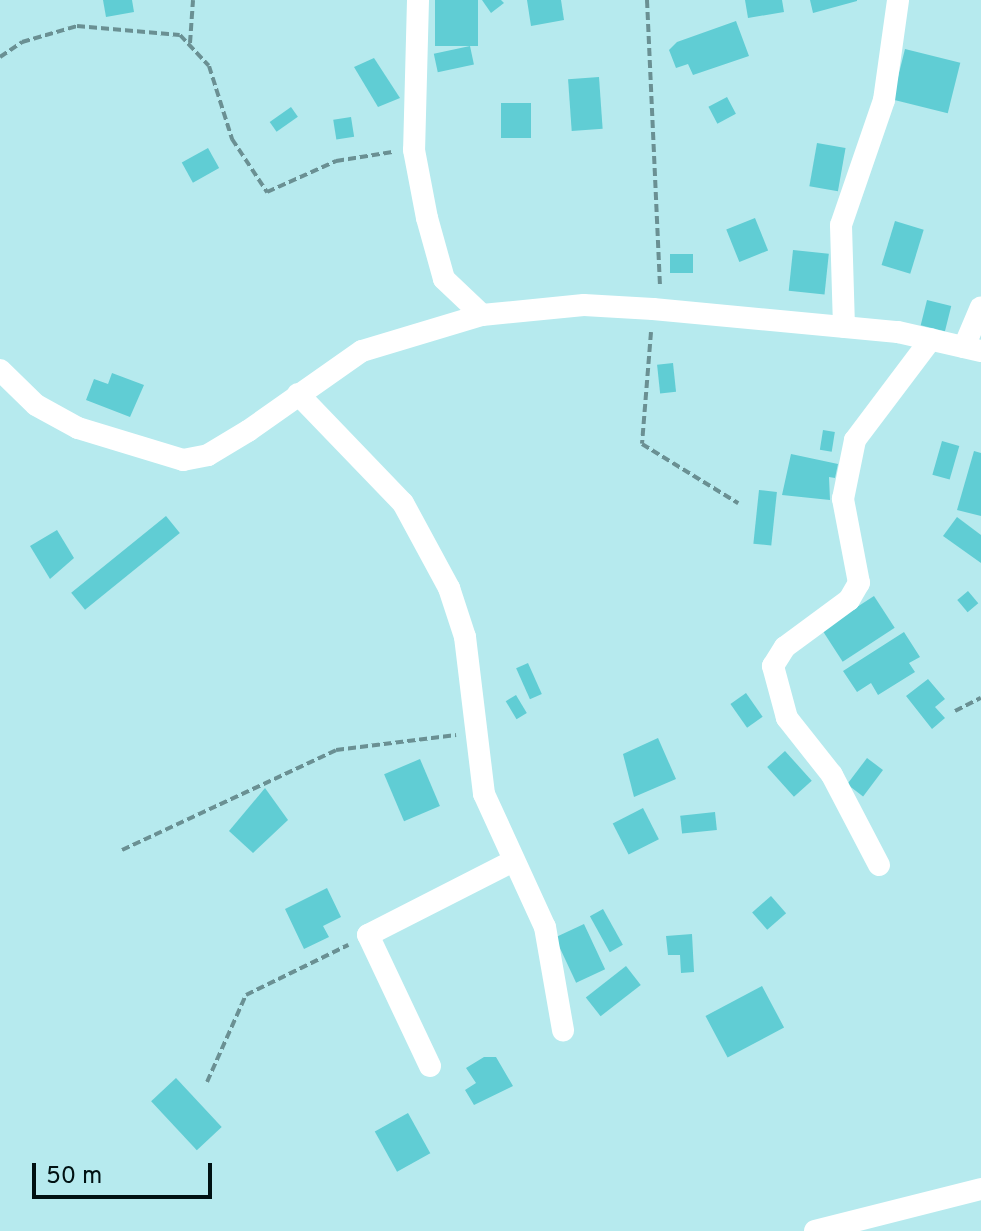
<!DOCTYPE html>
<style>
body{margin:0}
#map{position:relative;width:981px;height:1231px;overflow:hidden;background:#b6eaee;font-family:Overpass,sans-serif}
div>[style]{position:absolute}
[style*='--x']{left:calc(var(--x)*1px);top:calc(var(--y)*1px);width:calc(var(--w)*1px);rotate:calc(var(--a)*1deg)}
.building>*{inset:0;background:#60cdd4;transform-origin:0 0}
.path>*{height:4px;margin-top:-2px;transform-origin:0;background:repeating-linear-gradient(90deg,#6a9093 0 8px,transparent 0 12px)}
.street>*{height:22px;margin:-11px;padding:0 11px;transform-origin:11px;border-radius:11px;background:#fff}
span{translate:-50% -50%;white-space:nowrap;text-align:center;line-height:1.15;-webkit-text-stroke:6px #b6eaee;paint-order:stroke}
.scale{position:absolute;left:32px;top:1163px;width:180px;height:36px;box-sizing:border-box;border:4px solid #001112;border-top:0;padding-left:10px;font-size:24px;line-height:28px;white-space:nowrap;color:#001112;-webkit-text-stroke:6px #b6eaee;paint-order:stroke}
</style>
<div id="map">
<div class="building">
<div style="clip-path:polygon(103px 0,132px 0,134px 12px,106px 17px)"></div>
<div style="left:435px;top:0;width:43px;height:46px"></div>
<div style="clip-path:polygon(482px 0,501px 0,504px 3px,491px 13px)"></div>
<div style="clip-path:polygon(527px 0,561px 0,564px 20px,531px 26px)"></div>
<div style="clip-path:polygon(745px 0,782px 0,784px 12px,748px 18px)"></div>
<div style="clip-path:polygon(810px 0,857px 0,857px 1px,813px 13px)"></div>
<div style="clip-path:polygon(736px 21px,749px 56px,693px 75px,688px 64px,676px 68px,669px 50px,677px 42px)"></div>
<div style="left:470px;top:46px;width:19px;height:37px;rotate:78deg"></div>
<div style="left:905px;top:49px;width:57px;height:52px;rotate:14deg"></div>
<div style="clip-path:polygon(374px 58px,400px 98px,378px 107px,354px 67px)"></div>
<div style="left:599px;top:77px;width:52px;height:31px;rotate:86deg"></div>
<div style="left:727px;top:97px;width:19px;height:21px;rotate:62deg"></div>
<div style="left:531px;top:103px;width:35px;height:30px;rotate:90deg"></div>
<div style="left:291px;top:107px;width:12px;height:26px;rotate:55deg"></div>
<div style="left:351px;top:117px;width:20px;height:18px;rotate:81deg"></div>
<div style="left:817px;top:143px;width:29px;height:44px;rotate:10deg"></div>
<div style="left:208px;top:148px;width:23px;height:30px;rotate:61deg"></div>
<div style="left:755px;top:218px;width:35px;height:31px;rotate:68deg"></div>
<div style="left:895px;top:221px;width:30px;height:46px;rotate:17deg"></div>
<div style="left:793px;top:250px;width:36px;height:41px;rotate:6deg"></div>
<div style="left:693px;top:254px;width:19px;height:23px;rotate:90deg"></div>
<div style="left:927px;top:300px;width:25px;height:26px;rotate:14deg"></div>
<div style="left:673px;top:363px;width:29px;height:16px;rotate:84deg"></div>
<div style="clip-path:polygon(112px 373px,144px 385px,130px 417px,86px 400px,94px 379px,108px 384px)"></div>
<div style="left:823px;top:430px;width:12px;height:20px;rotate:9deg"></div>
<div style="left:942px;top:441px;width:18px;height:35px;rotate:16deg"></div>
<div style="clip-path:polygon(974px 451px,981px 453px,981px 516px,957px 510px)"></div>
<div style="clip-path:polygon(791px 454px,838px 464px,835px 478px,829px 477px,830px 500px,782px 495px)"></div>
<div style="left:759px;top:490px;width:18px;height:54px;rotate:6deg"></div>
<div style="left:166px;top:516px;width:22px;height:122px;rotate:51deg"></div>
<div style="clip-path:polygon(957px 517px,981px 535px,981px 563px,943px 536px)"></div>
<div style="clip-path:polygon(57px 530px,74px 558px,50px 579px,30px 546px)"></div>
<div style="left:968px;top:591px;width:16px;height:14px;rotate:50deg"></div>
<div style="left:874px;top:596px;width:38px;height:62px;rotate:57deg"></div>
<div style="clip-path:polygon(904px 632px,920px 657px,909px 663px,915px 672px,878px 695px,871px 683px,857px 692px,843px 671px)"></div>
<div style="left:528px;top:663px;width:34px;height:13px;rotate:66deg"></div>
<div style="clip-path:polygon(928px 679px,945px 699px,935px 707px,945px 718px,932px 729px,906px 696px)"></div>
<div style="left:746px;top:693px;width:29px;height:19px;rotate:55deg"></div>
<div style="left:516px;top:695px;width:21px;height:12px;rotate:59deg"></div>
<div style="clip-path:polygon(658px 738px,676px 779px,634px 797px,623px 754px)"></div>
<div style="left:785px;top:751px;width:40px;height:24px;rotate:48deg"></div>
<div style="left:867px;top:758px;width:20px;height:33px;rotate:37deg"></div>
<div style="left:420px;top:759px;width:51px;height:39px;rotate:67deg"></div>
<div style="clip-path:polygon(265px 788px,288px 820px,253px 853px,229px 831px)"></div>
<div style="left:643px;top:808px;width:35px;height:34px;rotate:63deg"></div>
<div style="left:715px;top:812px;width:18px;height:35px;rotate:84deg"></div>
<div style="clip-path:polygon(327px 888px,341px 917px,323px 926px,329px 937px,304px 949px,285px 909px)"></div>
<div style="left:771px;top:896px;width:23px;height:25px;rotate:49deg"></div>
<div style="left:603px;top:909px;width:41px;height:15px;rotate:61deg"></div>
<div style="left:584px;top:924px;width:50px;height:32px;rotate:65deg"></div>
<div style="clip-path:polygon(692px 934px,694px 972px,681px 973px,680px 955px,668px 955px,666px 936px)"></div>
<div style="left:626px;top:966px;width:24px;height:51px;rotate:52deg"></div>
<div style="left:762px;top:986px;width:47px;height:64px;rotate:62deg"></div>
<div style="clip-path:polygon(484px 1057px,496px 1057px,513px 1086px,474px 1105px,465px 1090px,476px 1083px,466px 1068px)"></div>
<div style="left:176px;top:1078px;width:67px;height:34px;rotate:47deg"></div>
<div style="left:408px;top:1113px;width:46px;height:38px;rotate:61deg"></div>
</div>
<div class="path">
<div style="--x:647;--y:0;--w:287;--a:87.4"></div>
<div style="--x:190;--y:43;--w:43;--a:-86"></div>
<div style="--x:0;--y:57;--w:27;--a:-34"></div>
<div style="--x:22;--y:42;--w:57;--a:-16.2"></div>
<div style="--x:77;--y:26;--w:103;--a:5"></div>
<div style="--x:180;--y:35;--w:42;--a:46.9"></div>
<div style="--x:209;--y:66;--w:77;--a:72.5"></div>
<div style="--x:232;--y:139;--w:64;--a:56.6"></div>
<div style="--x:267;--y:192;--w:76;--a:-24.2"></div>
<div style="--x:336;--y:161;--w:57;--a:-9.1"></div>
<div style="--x:651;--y:332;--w:112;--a:94.6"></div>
<div style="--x:642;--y:444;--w:113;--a:31.6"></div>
<div style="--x:955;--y:711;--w:29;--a:-27"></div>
<div style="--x:122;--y:850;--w:236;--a:-25"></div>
<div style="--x:336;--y:750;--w:121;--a:-7.1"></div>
<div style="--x:207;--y:1082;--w:95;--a:-65.9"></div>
<div style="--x:246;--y:995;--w:114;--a:-26.1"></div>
</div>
<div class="street">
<div style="--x:418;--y:0;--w:150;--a:91.5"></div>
<div style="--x:414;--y:150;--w:69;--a:79.2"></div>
<div style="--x:427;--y:218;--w:63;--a:74.4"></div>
<div style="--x:444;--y:279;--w:52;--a:43.5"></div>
<div style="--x:844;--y:327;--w:102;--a:-91.7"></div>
<div style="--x:841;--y:225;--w:132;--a:-71"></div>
<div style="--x:884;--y:100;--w:101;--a:-82"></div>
<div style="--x:964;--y:347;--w:43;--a:-67"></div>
<div style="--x:0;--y:370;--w:50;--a:44.2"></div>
<div style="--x:36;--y:405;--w:48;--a:28.7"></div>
<div style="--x:78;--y:428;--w:110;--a:16.9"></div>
<div style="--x:183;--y:460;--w:25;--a:-11"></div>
<div style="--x:208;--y:455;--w:47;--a:-31"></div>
<div style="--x:248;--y:431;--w:139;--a:-35.1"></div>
<div style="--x:362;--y:351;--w:125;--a:-16.7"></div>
<div style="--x:482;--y:315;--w:102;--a:-5.6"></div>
<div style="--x:584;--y:305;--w:69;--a:3.3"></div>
<div style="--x:653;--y:309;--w:246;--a:5.4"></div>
<div style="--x:898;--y:332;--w:85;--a:12.9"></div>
<div style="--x:298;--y:394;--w:151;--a:46.1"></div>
<div style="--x:403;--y:503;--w:97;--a:61.6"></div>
<div style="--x:449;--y:588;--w:52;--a:71.9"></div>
<div style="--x:465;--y:637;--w:158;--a:83.1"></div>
<div style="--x:484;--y:794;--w:146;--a:65.4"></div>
<div style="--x:545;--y:927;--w:105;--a:80.1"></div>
<div style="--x:879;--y:865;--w:102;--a:-117.6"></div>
<div style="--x:832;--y:775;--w:73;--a:-128.3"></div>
<div style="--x:787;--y:718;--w:54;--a:-105.1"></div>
<div style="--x:773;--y:666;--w:22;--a:-58"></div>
<div style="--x:785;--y:647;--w:79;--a:-36.3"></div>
<div style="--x:849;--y:600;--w:20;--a:-60"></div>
<div style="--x:859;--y:583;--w:86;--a:-100.8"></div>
<div style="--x:843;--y:499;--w:60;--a:-78.5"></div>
<div style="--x:855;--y:440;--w:126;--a:-53"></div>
<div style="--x:430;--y:1066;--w:145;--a:-115.3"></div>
<div style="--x:368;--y:935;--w:161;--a:-27"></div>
<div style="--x:815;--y:1231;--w:171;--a:-14.2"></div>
</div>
<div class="scale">50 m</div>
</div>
